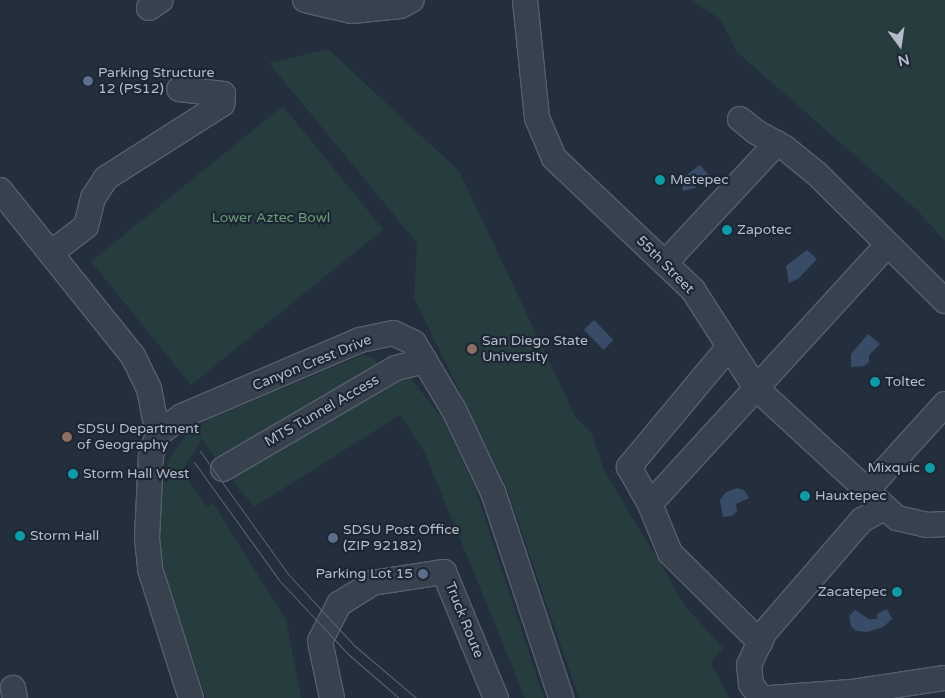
<!DOCTYPE html>
<style>
body{margin:0}
#map{position:relative;width:945px;height:698px;overflow:hidden;background:#242f3e;font-family:"Varela Round",sans-serif}
div>[style]{position:absolute}
[style*='--x']{left:calc(var(--x)*1px);top:calc(var(--y)*1px);width:calc(var(--w)*1px);rotate:calc(var(--a)*1deg)}
.green>*{inset:0;background:#263c3f;transform-origin:0 0}
.water>*{inset:0;background:#394c67;transform-origin:0 0}
.roads{filter:drop-shadow(1px 0 #565f6c) drop-shadow(-1px 0 #565f6c) drop-shadow(0 1px #565f6c) drop-shadow(0 -1px #565f6c)}
.minor>*{height:24px;margin:-12px;padding:0 12px;transform-origin:12px;border-radius:12px;background:#38414e}
.tram>*{height:1px;margin:-0.5px;padding:0 0.5px;transform-origin:0.5px;border-radius:0.5px;background:#5a6575}
.dots>*{width:14px;height:14px;translate:-50% -50%;box-sizing:border-box;border:2px solid #1d2633;border-radius:50%}
span{translate:-50% -50%;white-space:nowrap;text-align:center;line-height:1.15;-webkit-text-stroke:4.5px #1d2633;paint-order:stroke}
.poi-label{font-size:14px;color:#b4bcc9}
.left{translate:0 -50%;text-align:left}
.right{translate:-100% -50%;text-align:right}
.park-label{font-size:14px;color:#6b9a76}
.street-label{font-size:14px;color:#b4bcc9}
.north{position:absolute;left:875px;top:20px;width:50px;height:50px;-webkit-text-stroke:4px #1d2633;paint-order:stroke;rotate:166deg;font-size:14px;font-weight:700;line-height:20px;text-align:center;color:#b4bcc9}
.north::after{content:'';display:block;margin:auto;width:18px;height:22px;background:#b4bcc9;clip-path:polygon(50% 0,100% 100%,50% 72%,0 100%)}
</style>
<div id="map">
<div class="green">
<div style="clip-path:polygon(691px 0,945px 0,945px 241px,917px 210px,737px 52px,720px 19px)"></div>
<div style="clip-path:polygon(328px 49px,459px 171px,576px 418px,591px 432px,604px 470px,686px 607px,723px 648px,711px 663px,729px 698px,579px 698px,506px 486px,414px 298px,417px 243px,269px 63px)"></div>
<div style="left:283px;top:106px;width:159px;height:247px;rotate:51deg"></div>
<div style="clip-path:polygon(363px 355px,375px 358px,377px 366px,219px 464px,202px 439px,182px 471px,207px 507px,213px 503px,286px 620px,301px 698px,206px 698px,167px 583px,158px 531px,161px 494px,170px 457px,185px 437px,210px 419px)"></div>
<div style="clip-path:polygon(411px 378px,444px 421px,475px 488px,544px 698px,525px 698px,425px 453px,400px 415px,254px 507px,229px 475px,389px 383px)"></div>
</div>
<div class="water">
<div style="clip-path:polygon(700px 165px,708px 174px,695px 188px,683px 191px,681px 179px)"></div>
<div style="clip-path:polygon(807px 250px,817px 259px,799px 278px,789px 283px,786px 266px)"></div>
<div style="left:594px;top:320px;width:28px;height:14px;rotate:46deg"></div>
<div style="clip-path:polygon(868px 334px,880px 344px,869px 355px,869px 362px,864px 366px,851px 367px,851px 354px)"></div>
<div style="clip-path:polygon(737px 488px,744px 490px,749px 498px,736px 504px,737px 511px,732px 516px,723px 517px,720px 500px,726px 492px)"></div>
<div style="clip-path:polygon(887px 609px,892px 619px,883px 627px,867px 632px,856px 631px,851px 626px,849px 616px,855px 610px,869px 619px,877px 619px,877px 614px)"></div>
</div>
<div class="roads">
<div class="minor">
<div style="--x:305;--y:0;--w:48;--a:13.2"></div>
<div style="--x:352;--y:11;--w:48;--a:-5.9"></div>
<div style="--x:400;--y:6;--w:13;--a:-27"></div>
<div style="--x:525;--y:0;--w:119;--a:84.2"></div>
<div style="--x:537;--y:118;--w:43;--a:67"></div>
<div style="--x:554;--y:158;--w:192;--a:43.5"></div>
<div style="--x:693;--y:290;--w:117;--a:57.3"></div>
<div style="--x:756;--y:388;--w:192;--a:42.7"></div>
<div style="--x:897;--y:518;--w:31;--a:13"></div>
<div style="--x:927;--y:525;--w:18;--a:-3"></div>
<div style="--x:149;--y:8;--w:14;--a:-34"></div>
<div style="--x:740;--y:119;--w:21;--a:39"></div>
<div style="--x:756;--y:132;--w:33;--a:29"></div>
<div style="--x:785;--y:148;--w:41;--a:39.1"></div>
<div style="--x:817;--y:174;--w:180;--a:44.8"></div>
<div style="--x:0;--y:190;--w:213;--a:51.3"></div>
<div style="--x:133;--y:356;--w:37;--a:64"></div>
<div style="--x:149;--y:389;--w:46;--a:78.7"></div>
<div style="--x:158;--y:434;--w:23;--a:108"></div>
<div style="--x:151;--y:456;--w:82;--a:92.8"></div>
<div style="--x:147;--y:538;--w:31;--a:84"></div>
<div style="--x:150;--y:569;--w:135;--a:72.4"></div>
<div style="--x:51;--y:253;--w:44;--a:-37.6"></div>
<div style="--x:86;--y:226;--w:29;--a:-76"></div>
<div style="--x:93;--y:198;--w:24;--a:-57"></div>
<div style="--x:106;--y:178;--w:138;--a:-32.5"></div>
<div style="--x:222;--y:104;--w:10;--a:-84"></div>
<div style="--x:223;--y:94;--w:44;--a:-173.5"></div>
<div style="--x:665;--y:263;--w:164;--a:-47"></div>
<div style="--x:728;--y:348;--w:155;--a:129.8"></div>
<div style="--x:629;--y:467;--w:43;--a:60.4"></div>
<div style="--x:650;--y:504;--w:53;--a:67.8"></div>
<div style="--x:670;--y:553;--w:127;--a:44.7"></div>
<div style="--x:158;--y:434;--w:30;--a:-37"></div>
<div style="--x:182;--y:416;--w:194;--a:-23.1"></div>
<div style="--x:360;--y:340;--w:34;--a:-12"></div>
<div style="--x:393;--y:333;--w:23;--a:25"></div>
<div style="--x:414;--y:343;--w:78;--a:59.2"></div>
<div style="--x:454;--y:410;--w:91;--a:64.6"></div>
<div style="--x:493;--y:492;--w:217;--a:71.7"></div>
<div style="--x:223;--y:469;--w:200;--a:-30.3"></div>
<div style="--x:396;--y:368;--w:30;--a:-14"></div>
<div style="--x:867;--y:490;--w:116;--a:-47.8"></div>
<div style="--x:650;--y:504;--w:351;--a:-47.5"></div>
<div style="--x:13;--y:688;--w:10;--a:79"></div>
<div style="--x:332;--y:698;--w:58;--a:-101.9"></div>
<div style="--x:320;--y:641;--w:42;--a:-62.8"></div>
<div style="--x:339;--y:604;--w:39;--a:-32"></div>
<div style="--x:372;--y:583;--w:73;--a:-8.7"></div>
<div style="--x:444;--y:572;--w:136;--a:67.6"></div>
<div style="--x:761;--y:698;--w:17;--a:-126"></div>
<div style="--x:751;--y:684;--w:19;--a:-96"></div>
<div style="--x:749;--y:665;--w:35;--a:-65"></div>
<div style="--x:764;--y:633;--w:150;--a:-49.1"></div>
<div style="--x:862;--y:520;--w:26;--a:-29"></div>
<div style="--x:771;--y:698;--w:80;--a:-4.3"></div>
<div style="--x:851;--y:692;--w:95;--a:-8.5"></div>
</div>
</div>
<div class="tram">
<div style="--x:200;--y:451;--w:151;--a:54.4"></div>
<div style="--x:288;--y:574;--w:98;--a:47.1"></div>
<div style="--x:355;--y:646;--w:80;--a:40.4"></div>
<div style="--x:194;--y:462;--w:145;--a:54.2"></div>
<div style="--x:279;--y:580;--w:101;--a:47"></div>
<div style="--x:348;--y:654;--w:67;--a:40.8"></div>
</div>
<div class="dots">
<div style="left:88px;top:81px;background:#5c6f8a"></div>
<div style="left:660px;top:180px;background:#0f9aa8"></div>
<div style="left:727px;top:230px;background:#0f9aa8"></div>
<div style="left:472px;top:349px;background:#8d6e63"></div>
<div style="left:875px;top:382px;background:#0f9aa8"></div>
<div style="left:67px;top:437px;background:#8d6e63"></div>
<div style="left:930px;top:468px;background:#0f9aa8"></div>
<div style="left:73px;top:474px;background:#0f9aa8"></div>
<div style="left:805px;top:496px;background:#0f9aa8"></div>
<div style="left:20px;top:536px;background:#0f9aa8"></div>
<div style="left:333px;top:538px;background:#5c6f8a"></div>
<div style="left:423px;top:574px;background:#5c6f8a"></div>
<div style="left:897px;top:592px;background:#0f9aa8"></div>
</div>
<div class="poi-label">
<span class="left" style="left:98px;top:81px">Parking Structure<br>12 (PS12)</span>
<span class="left" style="left:670px;top:180px">Metepec</span>
<span class="left" style="left:737px;top:230px">Zapotec</span>
<span class="left" style="left:482px;top:349px">San Diego State<br>University</span>
<span class="left" style="left:885px;top:382px">Toltec</span>
<span class="left" style="left:77px;top:437px">SDSU Department<br>of Geography</span>
<span class="right" style="left:920px;top:468px">Mixquic</span>
<span class="left" style="left:83px;top:474px">Storm Hall West</span>
<span class="left" style="left:815px;top:496px">Hauxtepec</span>
<span class="left" style="left:343px;top:538px">SDSU Post Office<br>(ZIP 92182)</span>
<span class="left" style="left:30px;top:536px">Storm Hall</span>
<span class="right" style="left:413px;top:574px">Parking Lot 15</span>
<span class="right" style="left:887px;top:592px">Zacatepec</span>
</div>
<div class="park-label">
<span style="left:271px;top:218px">Lower Aztec Bowl</span>
</div>
<div class="street-label">
<span style="left:665px;top:265px;rotate:45deg">55th Street</span>
<span style="left:312px;top:363px;rotate:-22deg">Canyon Crest Drive</span>
<span style="left:322px;top:411px;rotate:-30deg">MTS Tunnel Access</span>
<span style="left:464px;top:620px;rotate:68deg">Truck Route</span>
</div>
<div class="north">N</div>
</div>
